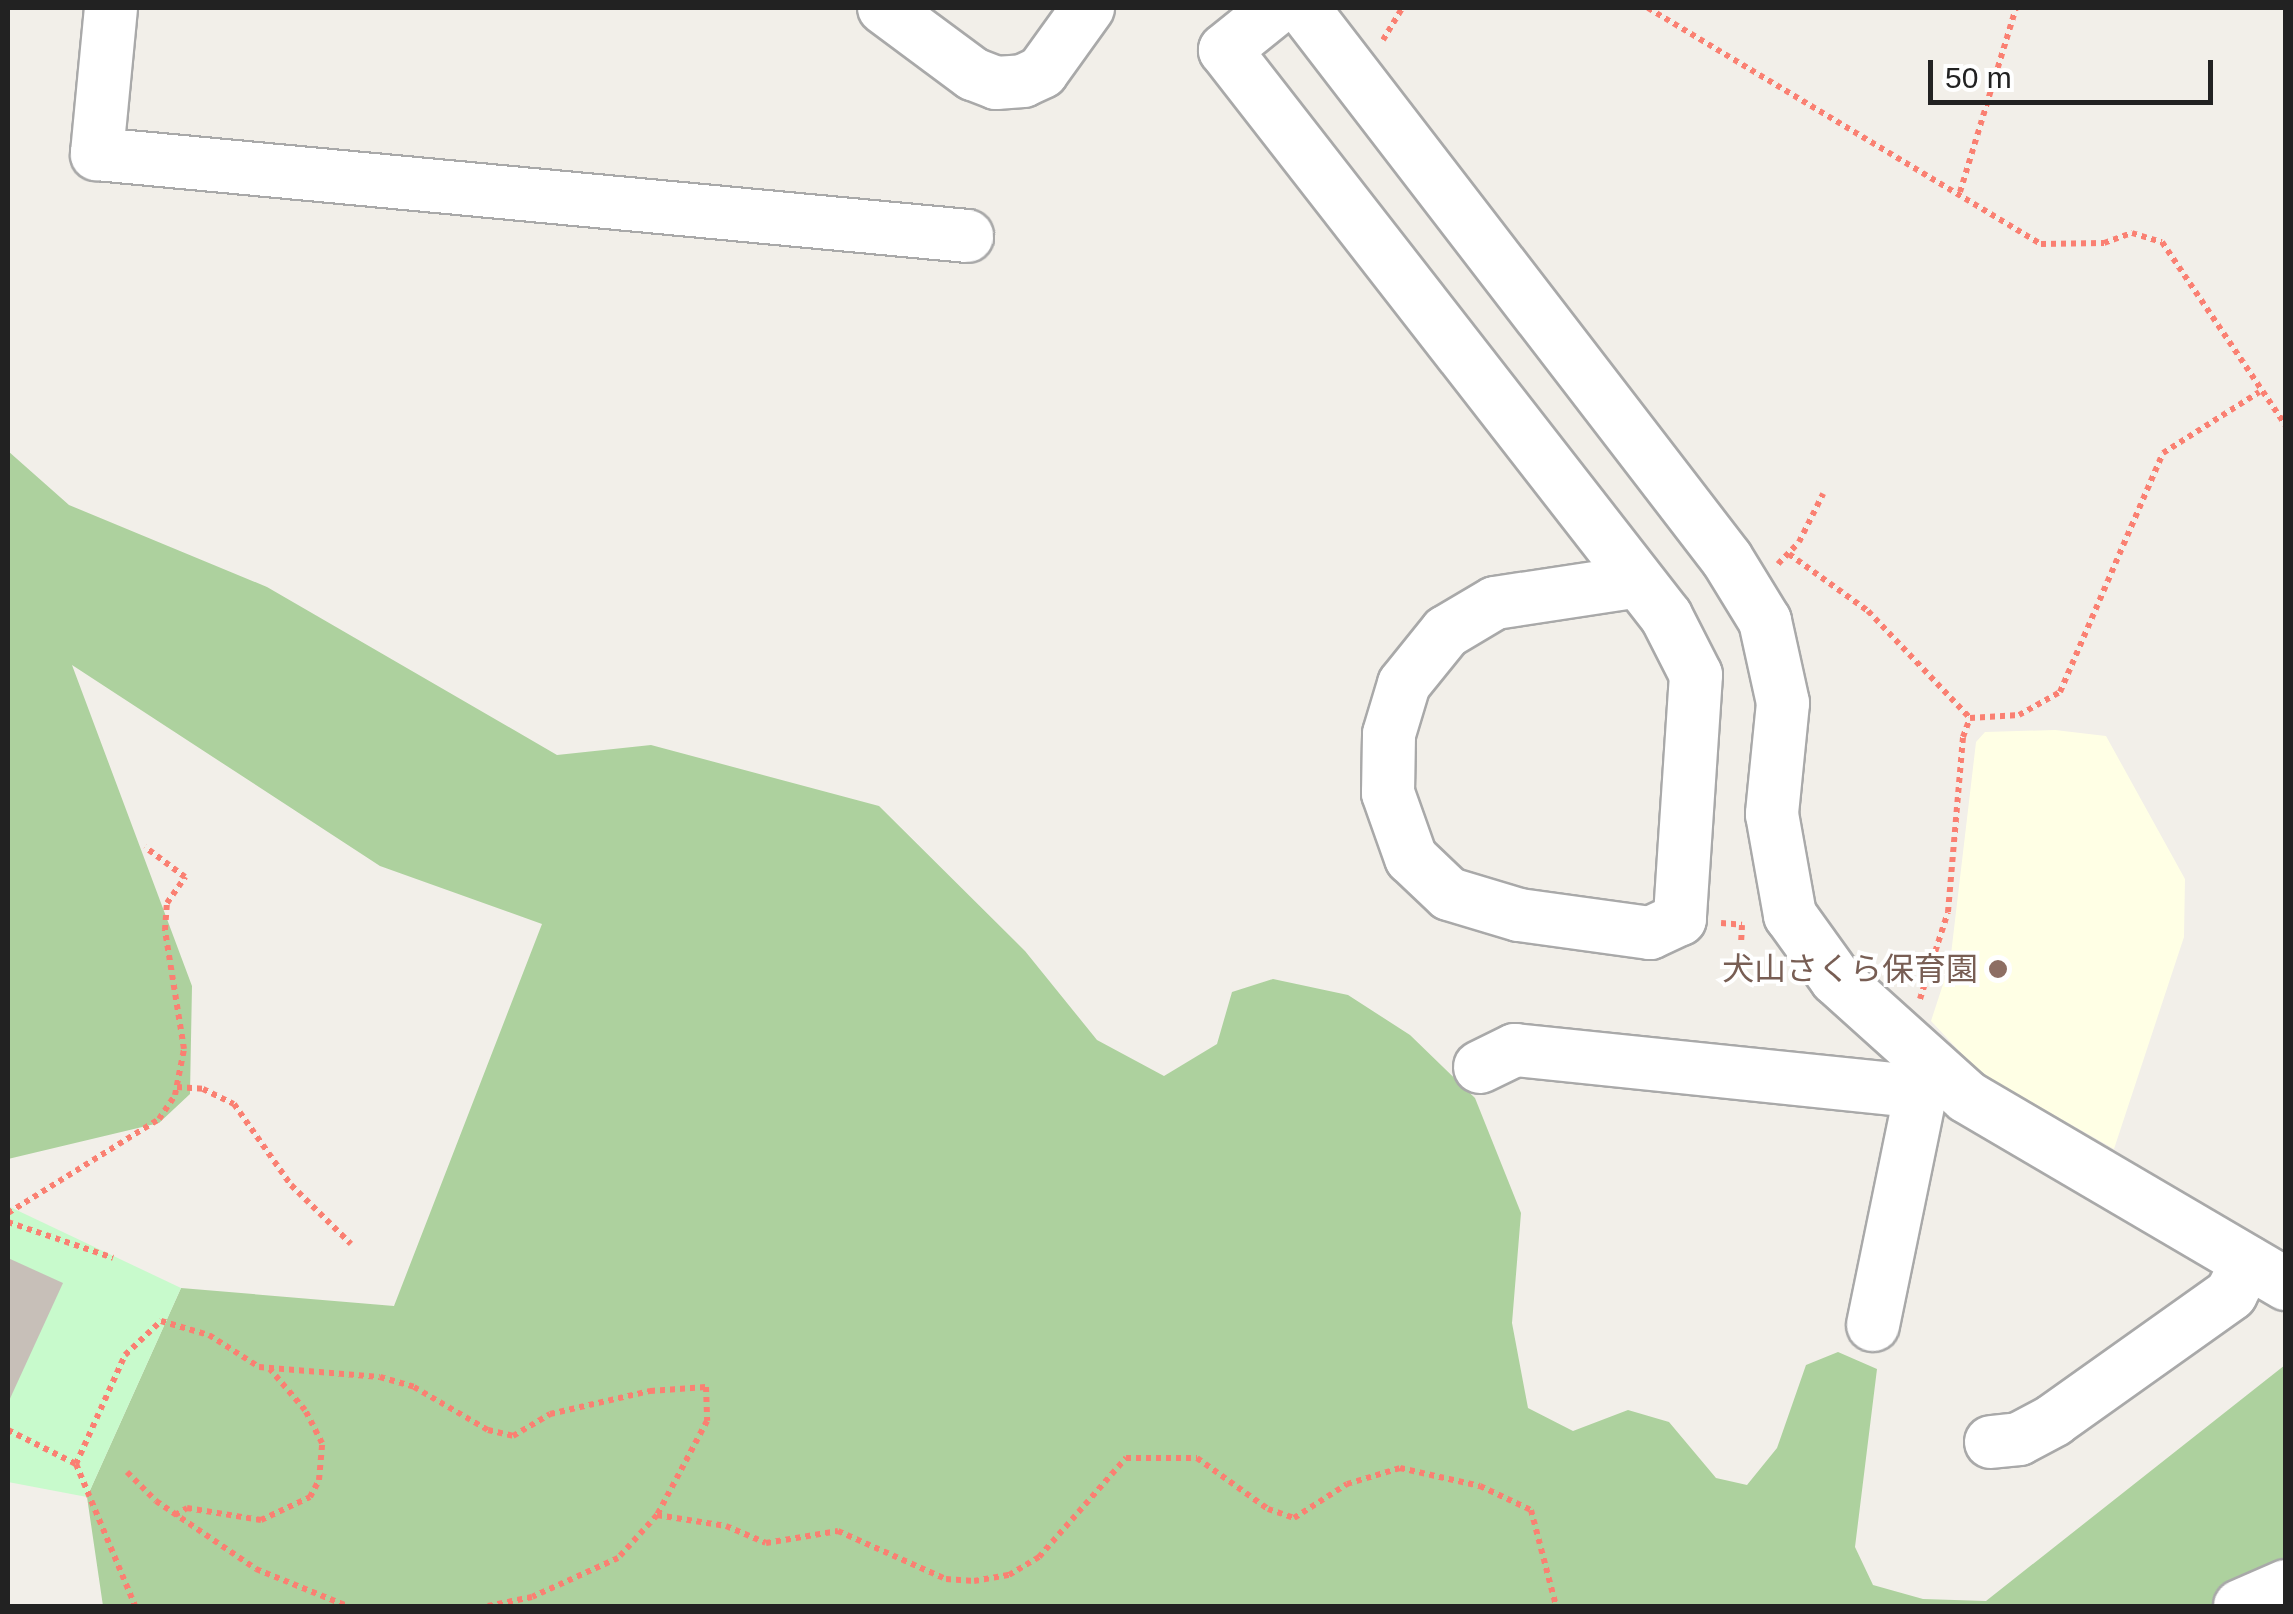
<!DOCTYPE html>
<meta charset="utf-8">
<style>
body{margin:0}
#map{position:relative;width:2293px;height:1614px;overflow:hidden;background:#f2efe9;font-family:Helvetica,"Noto Sans JP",sans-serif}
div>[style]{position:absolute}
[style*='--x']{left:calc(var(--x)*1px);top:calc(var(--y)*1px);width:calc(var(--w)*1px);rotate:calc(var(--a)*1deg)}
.education>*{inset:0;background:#ffffe5}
.forest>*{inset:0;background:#add19e}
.park>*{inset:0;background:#c8facc}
.building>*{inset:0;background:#c7bfb8}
.path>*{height:6px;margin-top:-3px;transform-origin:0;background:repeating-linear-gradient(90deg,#fa8072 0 5px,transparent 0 10px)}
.roads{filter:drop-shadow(2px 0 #a9a9a9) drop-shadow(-2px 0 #a9a9a9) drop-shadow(0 2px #a9a9a9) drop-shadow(0 -2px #a9a9a9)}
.minor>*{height:52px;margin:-26px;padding:0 26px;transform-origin:26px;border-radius:26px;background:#fff}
.dots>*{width:28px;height:28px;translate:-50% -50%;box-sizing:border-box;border:5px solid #fff;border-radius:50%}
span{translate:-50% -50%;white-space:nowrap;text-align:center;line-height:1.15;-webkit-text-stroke:8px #fff;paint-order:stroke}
.education-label{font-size:32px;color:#785e54}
.right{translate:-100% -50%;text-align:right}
.frame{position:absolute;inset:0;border:10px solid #222;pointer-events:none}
.scale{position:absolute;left:1928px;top:60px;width:285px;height:45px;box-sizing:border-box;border:5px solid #222;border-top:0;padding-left:12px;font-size:30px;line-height:35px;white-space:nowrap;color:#222;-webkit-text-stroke:8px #fff;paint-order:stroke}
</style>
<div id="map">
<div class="education">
<div style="clip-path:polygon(2055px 730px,2106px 736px,2185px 879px,2184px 937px,2114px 1149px,1979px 1072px,1931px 1021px,1950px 963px,1976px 742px,1985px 732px)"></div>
</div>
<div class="forest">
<div style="clip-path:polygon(8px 451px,69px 505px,267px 587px,557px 755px,651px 745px,879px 806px,1025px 951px,1097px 1040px,1164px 1076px,1217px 1044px,1232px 992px,1273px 979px,1348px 995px,1410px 1035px,1475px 1098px,1521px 1213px,1512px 1323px,1528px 1408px,1573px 1431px,1628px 1410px,1669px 1422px,1716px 1478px,1747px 1485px,1777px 1448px,1806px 1365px,1838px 1352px,1877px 1369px,1855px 1547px,1873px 1585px,1923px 1599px,1986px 1601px,2285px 1365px,2285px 1606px,103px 1606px,87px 1497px,181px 1288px,394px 1306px,542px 924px,380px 866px,72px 665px,192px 986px,190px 1094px,159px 1123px,8px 1159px)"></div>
</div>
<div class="park">
<div style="clip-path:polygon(8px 1206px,181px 1288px,87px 1497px,8px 1482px)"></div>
</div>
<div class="building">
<div style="clip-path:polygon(8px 1258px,63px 1283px,8px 1403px)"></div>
</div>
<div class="path">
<div style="--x:1648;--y:8;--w:458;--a:31"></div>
<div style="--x:2041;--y:244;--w:63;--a:-0.9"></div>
<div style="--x:2104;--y:243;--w:30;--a:-20"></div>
<div style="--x:2132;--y:233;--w:31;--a:17"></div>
<div style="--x:2162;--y:242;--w:222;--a:56"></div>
<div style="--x:1383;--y:40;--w:37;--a:-59"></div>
<div style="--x:1960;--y:192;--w:192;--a:-73.1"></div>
<div style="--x:1789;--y:554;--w:97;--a:35.8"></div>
<div style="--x:1868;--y:611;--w:148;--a:46.4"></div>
<div style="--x:1778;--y:564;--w:30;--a:-46"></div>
<div style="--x:1799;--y:542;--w:54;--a:-63.4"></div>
<div style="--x:1721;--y:923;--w:21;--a:5"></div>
<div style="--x:1742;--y:925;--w:18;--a:93"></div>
<div style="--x:1920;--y:999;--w:91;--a:-72.2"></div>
<div style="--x:1948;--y:912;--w:176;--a:-85.1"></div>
<div style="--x:1963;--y:737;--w:20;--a:-70"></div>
<div style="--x:1970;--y:718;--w:49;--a:-3.5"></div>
<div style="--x:2019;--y:715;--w:47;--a:-29.3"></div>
<div style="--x:2060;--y:692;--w:260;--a:-66.7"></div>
<div style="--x:2163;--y:453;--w:114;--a:-32.4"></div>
<div style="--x:177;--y:1087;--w:26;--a:4"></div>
<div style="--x:203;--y:1089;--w:34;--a:26"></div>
<div style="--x:234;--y:1104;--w:99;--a:54.9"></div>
<div style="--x:291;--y:1185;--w:84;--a:44.5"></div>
<div style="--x:8;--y:1213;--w:178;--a:-31.9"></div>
<div style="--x:159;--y:1119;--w:29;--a:-56"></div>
<div style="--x:175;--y:1095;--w:47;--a:-78.9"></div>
<div style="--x:184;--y:1049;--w:121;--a:-99.1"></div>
<div style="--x:165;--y:930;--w:27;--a:-86"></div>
<div style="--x:167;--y:903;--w:32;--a:-55"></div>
<div style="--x:185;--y:877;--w:50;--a:-143.1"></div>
<div style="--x:8;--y:1222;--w:111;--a:18.9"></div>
<div style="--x:8;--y:1430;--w:76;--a:26.6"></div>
<div style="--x:76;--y:1464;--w:120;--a:-65.8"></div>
<div style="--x:125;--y:1355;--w:50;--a:-43.4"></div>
<div style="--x:161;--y:1321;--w:50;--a:16.3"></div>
<div style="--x:209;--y:1335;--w:59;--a:32.6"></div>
<div style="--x:259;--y:1367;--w:121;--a:4.7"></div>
<div style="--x:380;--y:1377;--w:35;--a:16"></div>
<div style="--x:414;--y:1387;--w:86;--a:30.2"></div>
<div style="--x:488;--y:1430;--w:26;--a:13"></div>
<div style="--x:513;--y:1436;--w:43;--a:-30.7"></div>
<div style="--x:550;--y:1414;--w:103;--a:-13"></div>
<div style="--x:650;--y:1391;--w:56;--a:-4.1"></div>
<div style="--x:706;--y:1387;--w:34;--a:88"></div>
<div style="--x:707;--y:1421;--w:106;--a:118"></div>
<div style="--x:657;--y:1515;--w:58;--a:132.2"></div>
<div style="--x:618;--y:1558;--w:94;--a:155.6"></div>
<div style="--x:532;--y:1597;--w:45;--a:168.4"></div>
<div style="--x:76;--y:1464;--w:154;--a:67.4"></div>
<div style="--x:127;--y:1472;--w:41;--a:45"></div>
<div style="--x:156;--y:1501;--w:121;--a:34.2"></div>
<div style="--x:256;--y:1569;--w:98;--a:22.1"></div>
<div style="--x:175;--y:1515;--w:14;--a:-30"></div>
<div style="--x:187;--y:1508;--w:75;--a:9.2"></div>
<div style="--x:261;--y:1520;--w:54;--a:-25.1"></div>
<div style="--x:310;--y:1497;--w:19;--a:-62"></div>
<div style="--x:319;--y:1480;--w:37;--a:-85"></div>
<div style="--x:322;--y:1443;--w:37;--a:-117"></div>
<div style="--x:305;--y:1410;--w:54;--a:-130.5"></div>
<div style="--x:657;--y:1515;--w:70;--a:9.1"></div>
<div style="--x:726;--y:1526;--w:43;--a:23"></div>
<div style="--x:766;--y:1543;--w:73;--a:-9.5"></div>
<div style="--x:838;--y:1531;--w:118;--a:24"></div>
<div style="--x:946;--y:1579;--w:28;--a:4"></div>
<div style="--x:974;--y:1581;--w:36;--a:-10"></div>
<div style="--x:1009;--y:1575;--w:35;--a:-31"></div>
<div style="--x:1039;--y:1557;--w:132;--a:-48.7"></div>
<div style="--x:1126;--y:1458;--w:71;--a:0"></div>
<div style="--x:1197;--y:1458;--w:87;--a:35.7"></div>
<div style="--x:1268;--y:1509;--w:28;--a:19"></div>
<div style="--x:1294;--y:1518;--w:63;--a:-32.7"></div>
<div style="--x:1347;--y:1484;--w:55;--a:-16.8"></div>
<div style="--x:1400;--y:1468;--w:82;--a:12.7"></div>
<div style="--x:1480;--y:1486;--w:56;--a:25.2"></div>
<div style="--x:1531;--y:1510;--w:99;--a:75.4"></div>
</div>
<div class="roads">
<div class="minor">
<div style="--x:111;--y:8;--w:147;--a:95.5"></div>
<div style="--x:97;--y:154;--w:874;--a:5.38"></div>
<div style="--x:884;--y:8;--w:111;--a:36.6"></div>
<div style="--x:973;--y:74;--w:25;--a:21"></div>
<div style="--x:996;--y:83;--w:27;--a:-4"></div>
<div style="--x:1023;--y:81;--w:21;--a:-25"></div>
<div style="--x:1042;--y:72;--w:79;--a:-54.3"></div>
<div style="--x:1277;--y:8;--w:67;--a:141.1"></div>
<div style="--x:1225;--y:50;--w:718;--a:52.08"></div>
<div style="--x:1666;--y:616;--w:66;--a:63"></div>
<div style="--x:1696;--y:675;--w:245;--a:93.8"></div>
<div style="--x:1680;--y:919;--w:33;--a:155"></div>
<div style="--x:1650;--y:933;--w:132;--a:-172.2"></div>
<div style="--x:1519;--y:915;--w:73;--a:-163.3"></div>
<div style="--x:1449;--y:894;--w:52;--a:-136.5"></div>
<div style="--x:1411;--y:858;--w:69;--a:-109.5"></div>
<div style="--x:1388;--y:793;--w:59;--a:-89"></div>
<div style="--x:1389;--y:734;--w:52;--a:-73.3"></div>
<div style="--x:1404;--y:684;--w:67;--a:-51.1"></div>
<div style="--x:1446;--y:632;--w:57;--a:-30.6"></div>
<div style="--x:1495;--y:603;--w:141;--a:-8.6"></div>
<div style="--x:1303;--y:8;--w:695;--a:52.42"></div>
<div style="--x:1727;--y:559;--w:73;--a:58.5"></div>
<div style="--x:1765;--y:621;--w:84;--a:77.6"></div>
<div style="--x:1783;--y:703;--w:112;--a:95.7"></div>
<div style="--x:1772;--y:814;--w:103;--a:79.9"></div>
<div style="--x:1790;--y:915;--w:79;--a:54.3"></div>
<div style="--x:1836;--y:979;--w:176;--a:42"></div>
<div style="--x:1967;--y:1097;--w:370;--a:30.4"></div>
<div style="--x:1480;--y:1067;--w:39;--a:-26"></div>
<div style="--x:1515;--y:1050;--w:408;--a:5.9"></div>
<div style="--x:1921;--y:1092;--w:25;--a:-50"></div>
<div style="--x:1873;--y:1325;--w:238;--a:-78.4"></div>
<div style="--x:1991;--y:1442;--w:28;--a:-6"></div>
<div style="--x:2019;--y:1439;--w:40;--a:-28"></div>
<div style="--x:2054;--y:1420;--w:217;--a:-35.4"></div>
<div style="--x:2231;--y:1294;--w:36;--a:-63"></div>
<div style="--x:2240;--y:1606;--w:50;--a:-23.5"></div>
</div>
</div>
<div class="dots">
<div style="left:1998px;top:969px;background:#8d6e63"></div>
</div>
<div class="education-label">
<span class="right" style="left:1978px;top:969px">犬山さくら保育園</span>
</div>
<div class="frame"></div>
<div class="scale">50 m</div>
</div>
